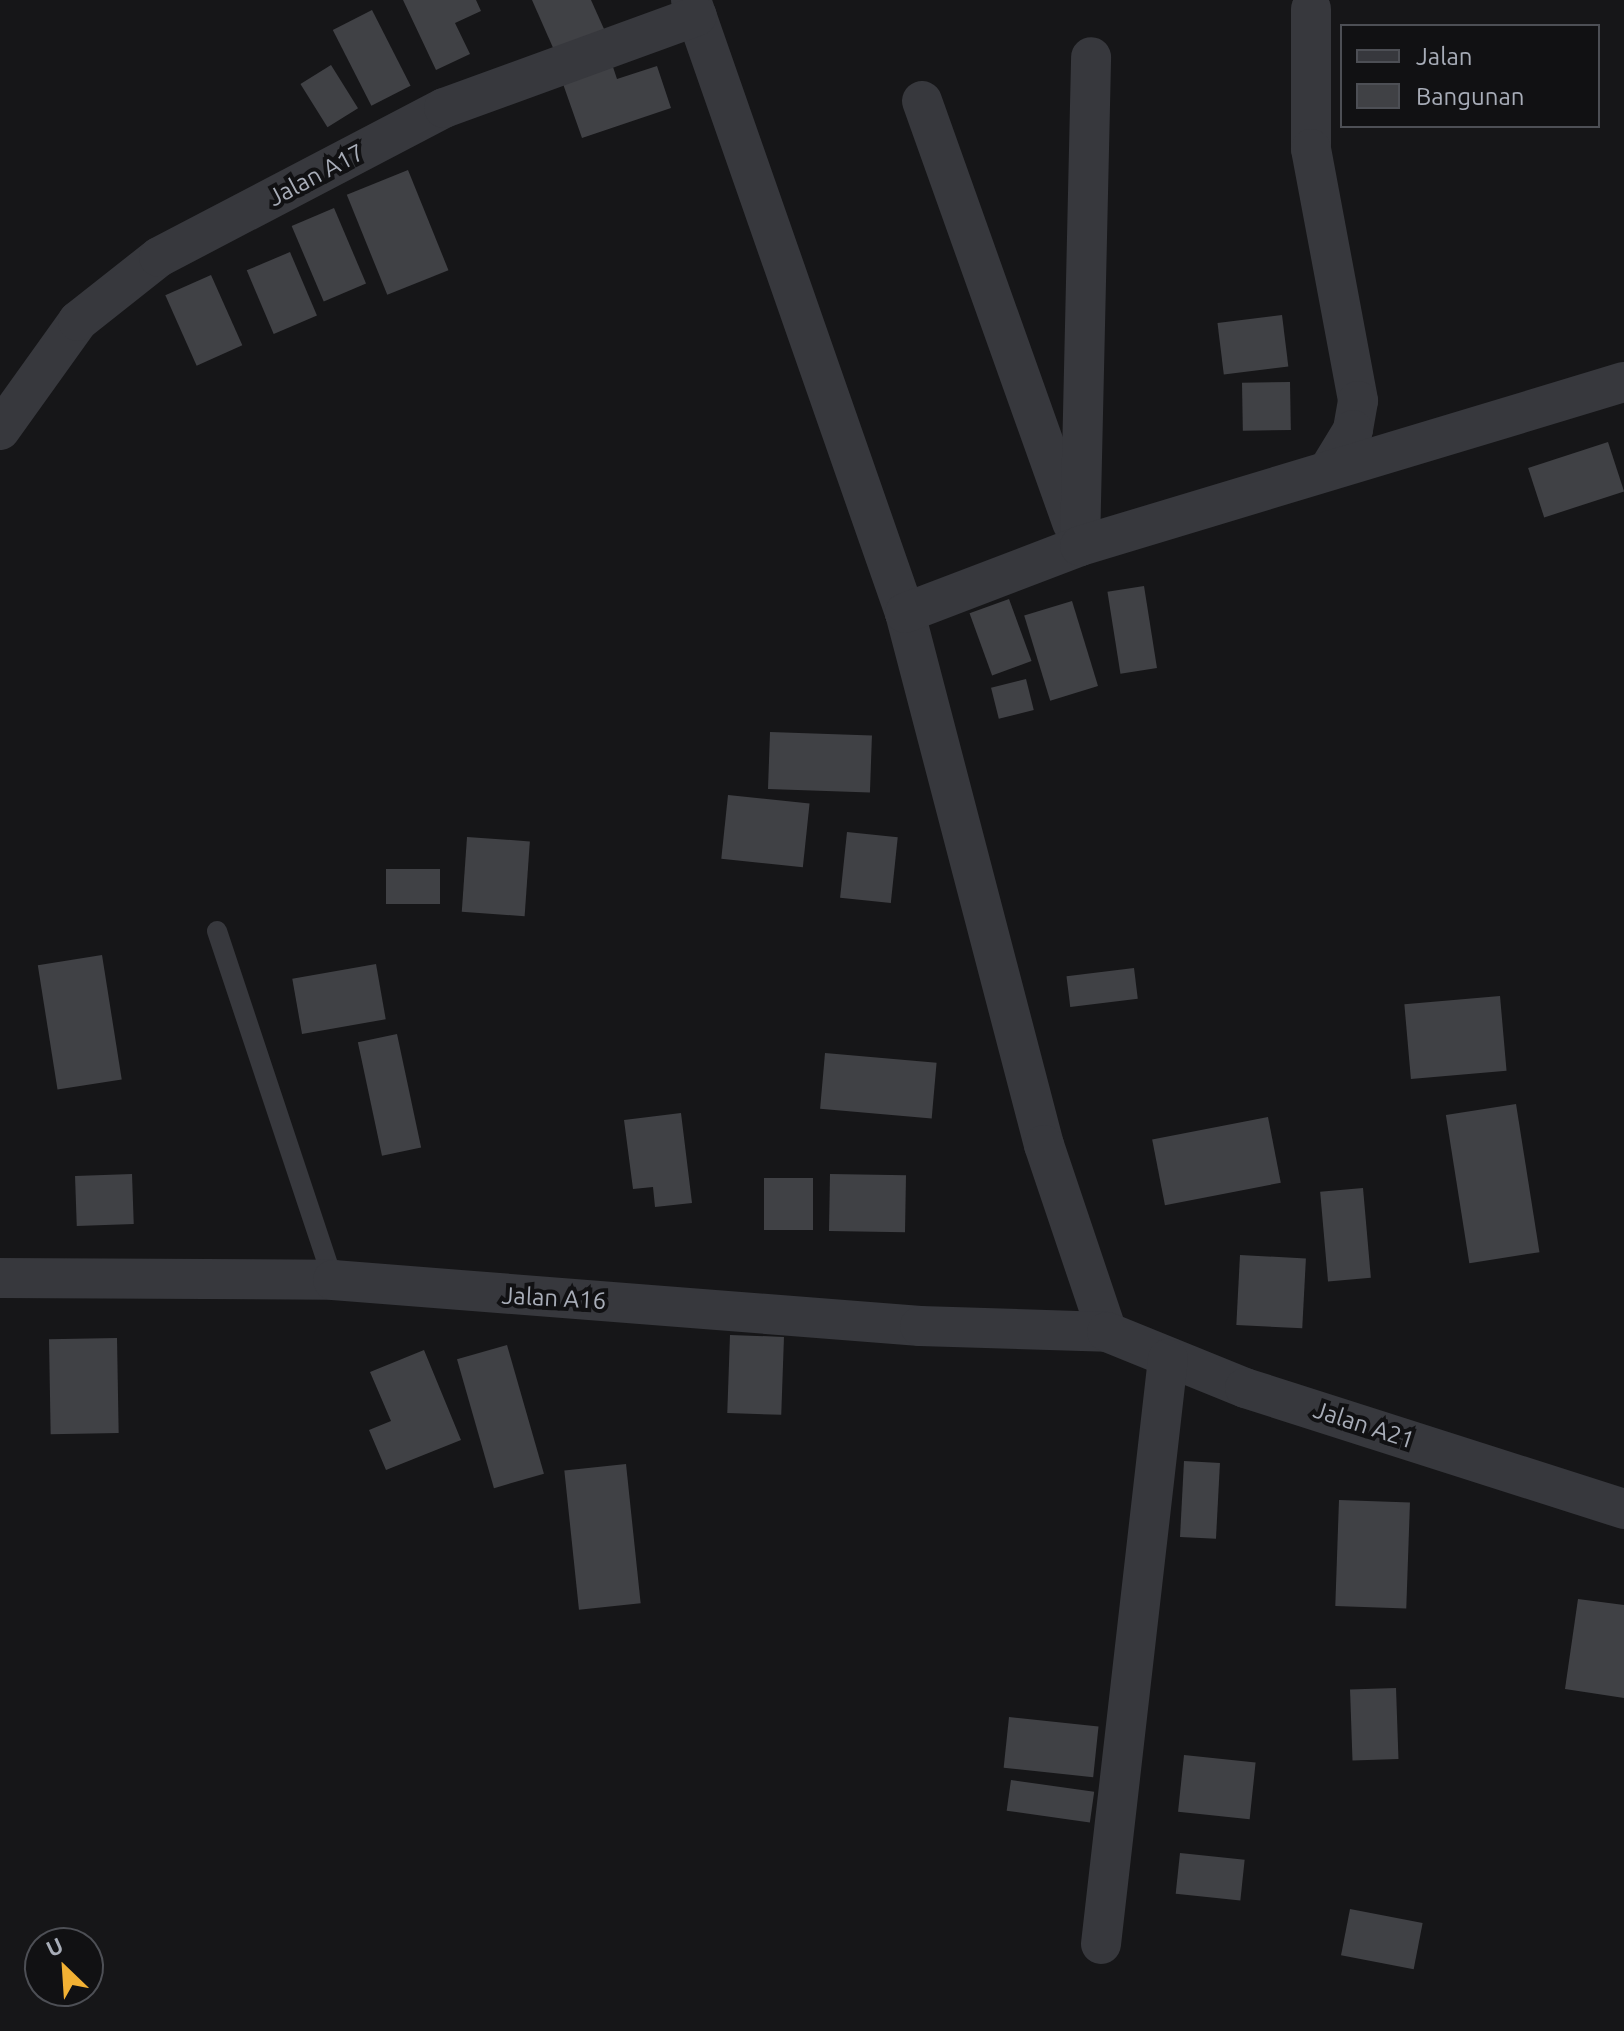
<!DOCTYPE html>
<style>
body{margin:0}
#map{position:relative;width:1624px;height:2031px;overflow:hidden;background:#161618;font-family:Ubuntu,sans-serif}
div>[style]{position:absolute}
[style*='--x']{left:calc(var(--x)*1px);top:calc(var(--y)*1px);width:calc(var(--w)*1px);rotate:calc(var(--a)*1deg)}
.building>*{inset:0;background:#404145;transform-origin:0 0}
.lane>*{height:20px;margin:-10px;padding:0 10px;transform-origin:10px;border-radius:10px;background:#37383d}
.street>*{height:40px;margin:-20px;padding:0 20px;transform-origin:20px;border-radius:20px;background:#37383d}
span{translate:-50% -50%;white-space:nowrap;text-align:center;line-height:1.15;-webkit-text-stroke:8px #111113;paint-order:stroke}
.street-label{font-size:24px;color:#a8adb8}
.legend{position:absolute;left:1340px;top:24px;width:260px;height:104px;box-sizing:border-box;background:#111113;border:2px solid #4d4f55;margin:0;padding:10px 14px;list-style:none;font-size:24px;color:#a8adb8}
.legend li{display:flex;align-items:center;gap:16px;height:40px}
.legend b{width:40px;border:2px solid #4d4f55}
.north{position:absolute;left:24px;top:1927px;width:80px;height:80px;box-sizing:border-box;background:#111113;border:2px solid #4d4f55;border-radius:50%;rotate:335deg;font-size:22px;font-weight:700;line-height:32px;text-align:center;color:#a8adb8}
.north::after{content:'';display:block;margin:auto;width:28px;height:36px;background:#f2b134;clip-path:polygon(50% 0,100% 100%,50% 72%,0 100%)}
</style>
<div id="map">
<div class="building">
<div style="clip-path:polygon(403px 0,476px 0,481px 11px,455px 23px,470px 54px,436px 70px)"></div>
<div style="clip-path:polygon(532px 0,591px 0,604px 29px,554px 50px)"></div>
<div style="left:372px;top:10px;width:85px;height:44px;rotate:63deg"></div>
<div style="clip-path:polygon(612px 64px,617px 79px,657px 66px,671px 108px,582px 138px,562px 81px)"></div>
<div style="left:331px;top:65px;width:51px;height:36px;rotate:58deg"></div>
<div style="left:408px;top:170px;width:108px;height:66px;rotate:68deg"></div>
<div style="left:334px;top:208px;width:82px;height:46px;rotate:67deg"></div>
<div style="left:290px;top:252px;width:69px;height:47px;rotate:67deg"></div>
<div style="left:211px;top:275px;width:77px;height:50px;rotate:66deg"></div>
<div style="left:1282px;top:315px;width:52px;height:65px;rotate:83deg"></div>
<div style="left:1290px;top:382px;width:48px;height:48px;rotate:89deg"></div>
<div style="left:1608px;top:442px;width:52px;height:84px;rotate:72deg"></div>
<div style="left:1144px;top:586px;width:83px;height:37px;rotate:81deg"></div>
<div style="left:1009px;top:599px;width:66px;height:42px;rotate:70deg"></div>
<div style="left:1072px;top:601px;width:89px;height:50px;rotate:73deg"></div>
<div style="left:1026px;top:679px;width:32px;height:36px;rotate:76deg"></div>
<div style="left:770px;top:732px;width:102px;height:57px;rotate:2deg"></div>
<div style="left:728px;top:795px;width:82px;height:64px;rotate:6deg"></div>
<div style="left:847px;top:832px;width:51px;height:66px;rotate:6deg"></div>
<div style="left:467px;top:837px;width:63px;height:75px;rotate:4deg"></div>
<div style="left:386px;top:869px;width:54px;height:35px"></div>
<div style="left:102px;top:955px;width:126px;height:65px;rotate:81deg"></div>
<div style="left:376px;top:964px;width:56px;height:85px;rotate:80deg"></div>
<div style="left:1134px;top:968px;width:31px;height:68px;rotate:83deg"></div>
<div style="left:1500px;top:996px;width:75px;height:96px;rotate:85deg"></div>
<div style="left:397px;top:1034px;width:116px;height:40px;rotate:78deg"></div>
<div style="left:825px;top:1053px;width:112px;height:56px;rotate:5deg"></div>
<div style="left:1516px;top:1104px;width:150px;height:71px;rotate:81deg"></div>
<div style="clip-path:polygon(681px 1113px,692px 1203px,655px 1207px,653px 1187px,633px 1189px,624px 1120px)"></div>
<div style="left:1268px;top:1117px;width:67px;height:118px;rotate:79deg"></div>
<div style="left:132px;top:1174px;width:50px;height:57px;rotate:88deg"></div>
<div style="left:830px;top:1174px;width:76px;height:57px;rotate:1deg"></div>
<div style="left:813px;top:1178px;width:52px;height:49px;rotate:90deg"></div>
<div style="left:1363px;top:1188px;width:90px;height:43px;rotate:85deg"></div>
<div style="left:1240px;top:1255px;width:66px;height:70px;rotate:3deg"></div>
<div style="left:730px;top:1335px;width:54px;height:78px;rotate:2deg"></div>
<div style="left:117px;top:1338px;width:95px;height:68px;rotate:89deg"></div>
<div style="left:507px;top:1345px;width:134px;height:52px;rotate:74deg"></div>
<div style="clip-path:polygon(424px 1350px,461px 1440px,386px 1470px,369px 1430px,391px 1421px,370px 1372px)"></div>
<div style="left:1184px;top:1461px;width:36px;height:76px;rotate:3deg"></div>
<div style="left:626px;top:1464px;width:140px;height:62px;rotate:84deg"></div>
<div style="left:1339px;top:1500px;width:71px;height:106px;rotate:2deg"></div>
<div style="clip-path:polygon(1578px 1599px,1624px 1605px,1624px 1698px,1565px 1689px)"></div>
<div style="left:1396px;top:1688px;width:71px;height:46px;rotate:88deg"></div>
<div style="left:1009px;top:1717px;width:90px;height:51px;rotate:6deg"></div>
<div style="left:1184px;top:1755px;width:72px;height:57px;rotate:6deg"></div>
<div style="left:1011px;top:1780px;width:84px;height:31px;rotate:8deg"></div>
<div style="left:1180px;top:1853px;width:65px;height:41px;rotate:6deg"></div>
<div style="left:1350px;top:1909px;width:74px;height:47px;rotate:11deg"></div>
</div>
<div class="lane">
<div style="--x:217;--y:931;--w:368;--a:71.6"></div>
</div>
<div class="street">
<div style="--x:691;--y:0;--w:649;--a:70.76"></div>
<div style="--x:905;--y:613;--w:550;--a:75.36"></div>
<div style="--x:1044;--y:1145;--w:197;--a:71.4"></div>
<div style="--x:1311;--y:9;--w:140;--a:90"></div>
<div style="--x:1311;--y:149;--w:256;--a:79.4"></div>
<div style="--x:1358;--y:401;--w:29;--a:100"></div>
<div style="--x:1353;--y:430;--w:42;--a:121.4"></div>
<div style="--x:922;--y:101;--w:448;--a:70.4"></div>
<div style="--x:0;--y:430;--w:134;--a:-54.4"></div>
<div style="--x:78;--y:321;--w:103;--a:-38.3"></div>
<div style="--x:159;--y:257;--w:322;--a:-27.6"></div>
<div style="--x:444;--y:108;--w:269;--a:-20"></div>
<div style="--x:1080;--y:546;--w:489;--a:-88.7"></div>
<div style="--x:905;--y:613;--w:187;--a:-20.9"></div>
<div style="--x:1080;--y:546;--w:568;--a:-16.78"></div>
<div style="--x:0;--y:1278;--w:333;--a:0.3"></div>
<div style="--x:333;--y:1280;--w:589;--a:4.48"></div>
<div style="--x:920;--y:1326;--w:187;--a:1.8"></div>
<div style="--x:1107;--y:1332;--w:149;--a:22.1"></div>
<div style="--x:1245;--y:1388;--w:398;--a:17.7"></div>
<div style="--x:1101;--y:1944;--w:589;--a:-83.47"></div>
</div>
<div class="street-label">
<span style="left:316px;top:175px;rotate:-28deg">Jalan A17</span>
<span style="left:554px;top:1298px;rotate:3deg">Jalan A16</span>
<span style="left:1364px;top:1425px;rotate:18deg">Jalan A21</span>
</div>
<ul class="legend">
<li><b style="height:10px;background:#37383d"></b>Jalan</li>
<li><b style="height:22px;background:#404145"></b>Bangunan</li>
</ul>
<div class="north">U</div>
</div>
